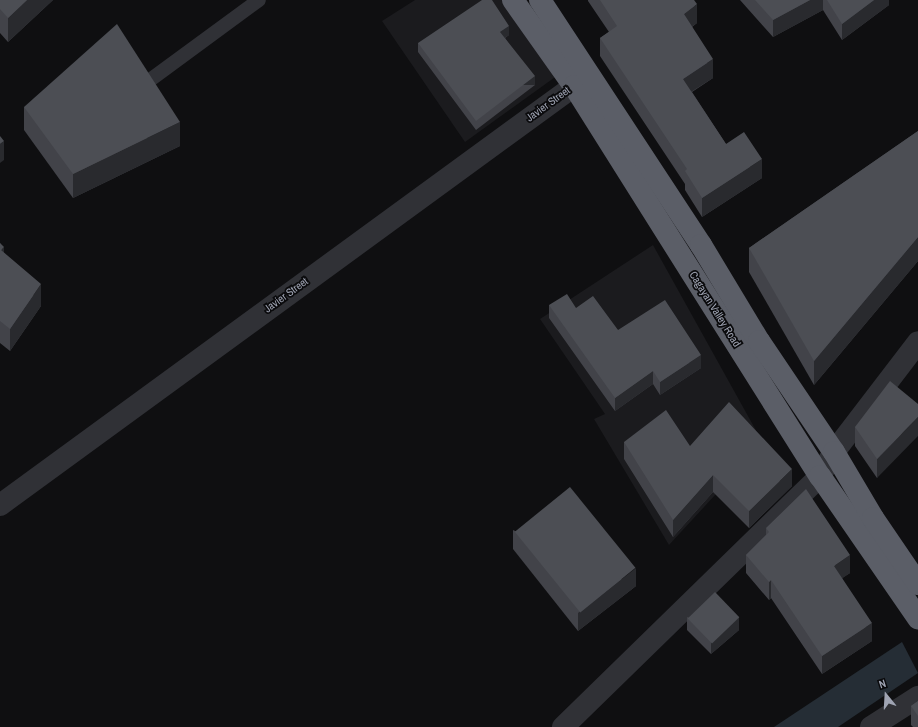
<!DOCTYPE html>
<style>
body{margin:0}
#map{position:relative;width:918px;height:727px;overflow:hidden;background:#0f0f11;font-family:"Archivo Narrow",sans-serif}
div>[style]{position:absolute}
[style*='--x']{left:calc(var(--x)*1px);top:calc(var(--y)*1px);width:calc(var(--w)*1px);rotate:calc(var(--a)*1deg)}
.built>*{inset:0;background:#1b1b1e}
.water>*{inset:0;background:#252d35}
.lane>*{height:14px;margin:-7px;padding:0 7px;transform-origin:7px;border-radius:7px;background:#303136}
.street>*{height:22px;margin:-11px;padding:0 11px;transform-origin:11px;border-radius:11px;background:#303136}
.highway>*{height:22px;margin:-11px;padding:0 11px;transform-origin:11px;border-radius:11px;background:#5b5e67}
.wall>*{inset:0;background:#424349}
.shaded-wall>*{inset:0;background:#292a2e;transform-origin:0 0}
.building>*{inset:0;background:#4c4e54;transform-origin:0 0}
span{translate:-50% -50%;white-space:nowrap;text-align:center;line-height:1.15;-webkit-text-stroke:3.5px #0a0a0c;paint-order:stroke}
.street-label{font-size:11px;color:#9fa4b3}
.north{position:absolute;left:866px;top:675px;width:40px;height:40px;-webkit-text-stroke:3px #0a0a0c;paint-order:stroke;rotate:342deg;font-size:11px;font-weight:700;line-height:16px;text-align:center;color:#9fa4b3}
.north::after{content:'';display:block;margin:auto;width:14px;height:18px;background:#9fa4b3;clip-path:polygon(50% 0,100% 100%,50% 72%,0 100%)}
</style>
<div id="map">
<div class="built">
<div style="clip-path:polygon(415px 0,504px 0,558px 75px,465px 142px,382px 21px)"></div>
<div style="clip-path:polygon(653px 245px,763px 443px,669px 545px,594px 419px,605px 414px,540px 319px)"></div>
</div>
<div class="water">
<div style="clip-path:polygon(902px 642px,918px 673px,838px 727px,774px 727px)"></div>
</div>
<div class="lane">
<div style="--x:150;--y:80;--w:135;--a:-36.3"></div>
</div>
<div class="street">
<div style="--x:0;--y:505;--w:711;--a:-36.13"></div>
<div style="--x:563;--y:727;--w:359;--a:-44.3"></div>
<div style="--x:820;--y:476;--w:28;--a:-60"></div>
<div style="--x:834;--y:452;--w:138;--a:-52.6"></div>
<div style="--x:871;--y:727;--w:56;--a:-32.6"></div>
</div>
<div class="highway">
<div style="--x:513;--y:0;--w:105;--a:54.7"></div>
<div style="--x:574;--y:86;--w:461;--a:57.8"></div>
<div style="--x:820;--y:476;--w:173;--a:55.4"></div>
<div style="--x:540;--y:0;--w:293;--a:56.7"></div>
<div style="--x:701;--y:245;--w:112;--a:58.9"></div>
<div style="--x:759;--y:341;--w:134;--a:56"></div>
<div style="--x:834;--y:452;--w:77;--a:59.4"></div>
<div style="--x:873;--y:518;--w:80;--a:55.7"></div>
</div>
<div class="wall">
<div style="clip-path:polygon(0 0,53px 0,8px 42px,0 33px)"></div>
<div style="clip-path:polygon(588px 0,694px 0,697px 23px,692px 27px,713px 78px,692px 92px,726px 144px,762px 178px,702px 217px,685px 190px,685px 184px,600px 56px,600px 38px,609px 32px,588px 1px)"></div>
<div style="clip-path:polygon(740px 0,889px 0,889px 5px,842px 40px,823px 10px,773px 37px)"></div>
<div style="clip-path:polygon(509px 35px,505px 38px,535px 85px,476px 130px,418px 52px,418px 43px)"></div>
<div style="clip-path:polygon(24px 107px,180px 146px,73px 198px,24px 130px)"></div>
<div style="clip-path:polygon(918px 131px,918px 261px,814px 385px,749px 272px,749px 248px)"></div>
<div style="clip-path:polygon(0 243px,4px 253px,41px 306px,10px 351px,0 343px)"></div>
<div style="clip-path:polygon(549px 305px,576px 308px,618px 330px,701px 368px,660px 395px,653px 384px,615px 411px,549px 318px)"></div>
<div style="clip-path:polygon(918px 404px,877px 478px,855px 446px,855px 427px)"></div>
<div style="clip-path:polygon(624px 442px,690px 446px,792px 486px,749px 528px,713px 492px,673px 537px,624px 459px)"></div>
<div style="clip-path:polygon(766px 528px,850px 573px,842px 578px,872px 641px,822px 674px,771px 598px,769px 600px,746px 573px,746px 555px,766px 535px)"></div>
<div style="clip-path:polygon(513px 530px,636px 586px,578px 631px,513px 549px)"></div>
<div style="clip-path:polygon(687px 617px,739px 630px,711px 654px,687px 630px)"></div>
<div style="clip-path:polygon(918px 701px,918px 727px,913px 727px,911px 725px,911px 706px)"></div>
</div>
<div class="shaded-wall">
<div style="clip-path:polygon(27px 0,53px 0,8px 42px,8px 18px)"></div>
<div style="clip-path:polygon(810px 0,823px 0,823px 10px,773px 37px,773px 20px)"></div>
<div style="clip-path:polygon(874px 0,889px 0,889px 5px,842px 40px,842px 24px)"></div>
<div style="clip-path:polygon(697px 4px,697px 23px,684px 32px,684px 14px)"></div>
<div style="clip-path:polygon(509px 26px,509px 35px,500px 41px,500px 32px)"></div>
<div style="clip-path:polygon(713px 59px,713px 78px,683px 97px,683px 79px)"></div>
<div style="left:535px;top:76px;width:9px;height:74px;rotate:90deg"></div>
<div style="clip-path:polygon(180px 122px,180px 146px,73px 198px,73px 174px)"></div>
<div style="clip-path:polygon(4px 141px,4px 160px,0 163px,0 144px)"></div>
<div style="clip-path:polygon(762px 159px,762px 178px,702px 217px,702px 198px)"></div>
<div style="clip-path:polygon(918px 237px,918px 261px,814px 385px,814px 361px)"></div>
<div style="clip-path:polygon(4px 247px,4px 269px,1px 250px)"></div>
<div style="clip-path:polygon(41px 284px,41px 306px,10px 351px,10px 329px)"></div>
<div style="clip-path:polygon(701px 355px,701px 368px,660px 395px,660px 382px)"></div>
<div style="clip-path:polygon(653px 371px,653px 384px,615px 411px,615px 398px)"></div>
<div style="clip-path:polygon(918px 417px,918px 436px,877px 478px,877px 459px)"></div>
<div style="clip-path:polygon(792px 469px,792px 486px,749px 528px,749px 511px)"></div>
<div style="clip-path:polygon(713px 475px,713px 492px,673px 537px,673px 520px)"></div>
<div style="clip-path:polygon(850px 555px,850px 573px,834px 584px,834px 566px)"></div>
<div style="clip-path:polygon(636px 568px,636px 586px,578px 631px,578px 613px)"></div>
<div style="clip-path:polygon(771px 580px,771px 598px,769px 600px,769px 582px)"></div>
<div style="clip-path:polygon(739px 617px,739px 630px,711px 654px,711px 641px)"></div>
<div style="clip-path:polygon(872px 623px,872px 641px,822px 674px,822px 656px)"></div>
</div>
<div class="building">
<div style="clip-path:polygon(0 0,27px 0,8px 18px,0 9px)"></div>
<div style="clip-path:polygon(482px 0,492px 0,509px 26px,500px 32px,535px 76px,476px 121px,418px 43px)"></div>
<div style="clip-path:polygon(600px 0,694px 0,697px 4px,684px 14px,713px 59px,683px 79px,726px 144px,744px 132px,762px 159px,702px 198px,685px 171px,687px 169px,600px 38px,617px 26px)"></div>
<div style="clip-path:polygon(755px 0,810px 0,773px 20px)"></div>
<div style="clip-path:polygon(827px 0,874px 0,842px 24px)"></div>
<div style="clip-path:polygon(117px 24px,180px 122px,73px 174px,24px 107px)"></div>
<div style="clip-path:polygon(918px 131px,918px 237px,814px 361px,749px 248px)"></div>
<div style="clip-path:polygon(0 136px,4px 141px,0 144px)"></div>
<div style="clip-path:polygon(0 243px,4px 247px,1px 250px,41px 284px,10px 329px,0 321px)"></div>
<div style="clip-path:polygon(567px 294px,576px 308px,593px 296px,618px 330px,665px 300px,701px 355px,660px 382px,653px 371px,615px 398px,549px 305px)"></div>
<div style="clip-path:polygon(890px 381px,918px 404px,918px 417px,877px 459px,855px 427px)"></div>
<div style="clip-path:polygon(729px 402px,792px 469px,749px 511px,713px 475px,673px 520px,624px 442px,666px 410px,690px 446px)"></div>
<div style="left:570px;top:487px;width:104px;height:71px;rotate:51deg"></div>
<div style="clip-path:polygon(806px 489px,850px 555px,834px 566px,872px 623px,822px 656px,771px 580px,769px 582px,746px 555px,769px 532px,766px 528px)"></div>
<div style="left:715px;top:592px;width:35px;height:38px;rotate:46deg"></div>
<div style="clip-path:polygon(918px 701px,918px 716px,911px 706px)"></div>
</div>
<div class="street-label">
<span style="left:548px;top:104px;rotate:-36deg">Javier Street</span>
<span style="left:286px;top:295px;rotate:-36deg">Javier Street</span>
<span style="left:715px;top:309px;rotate:58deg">Cagayan Valley Road</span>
</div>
<div class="north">N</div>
</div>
